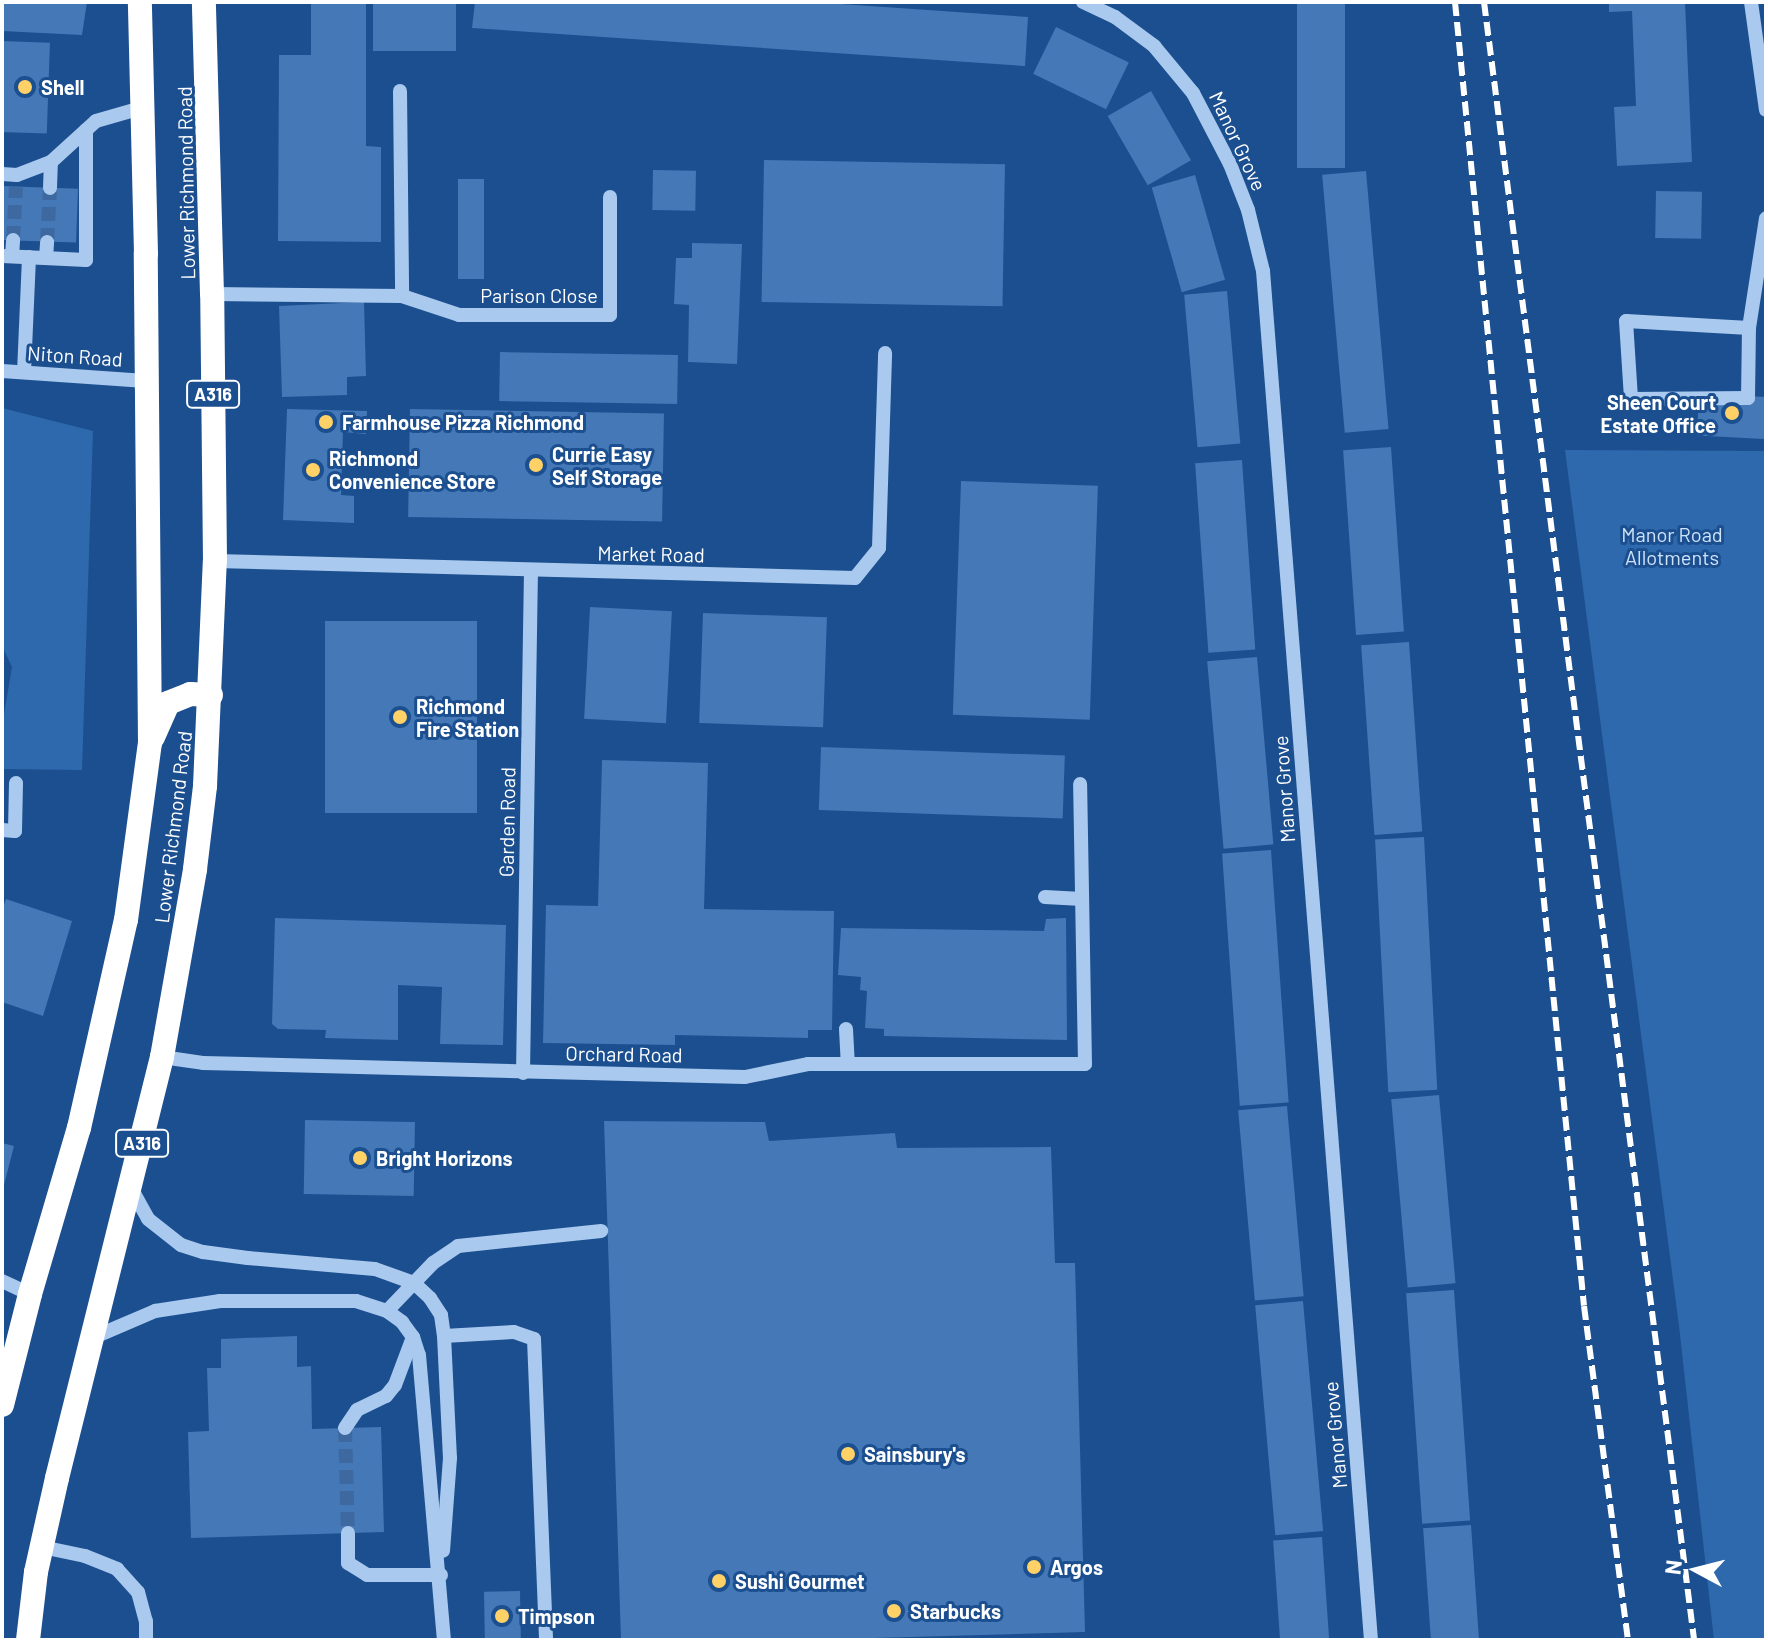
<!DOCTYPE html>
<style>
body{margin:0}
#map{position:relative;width:1768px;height:1642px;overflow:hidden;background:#1b4f8f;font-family:Barlow,sans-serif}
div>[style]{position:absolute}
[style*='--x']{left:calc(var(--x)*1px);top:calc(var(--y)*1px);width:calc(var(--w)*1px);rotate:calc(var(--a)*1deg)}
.green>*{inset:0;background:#2e69ad}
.building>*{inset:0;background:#4478b7;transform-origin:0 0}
.minor-tunnel>*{height:14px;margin-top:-7px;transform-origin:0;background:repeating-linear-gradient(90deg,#3d69a0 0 14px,transparent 0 21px)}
.minor>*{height:14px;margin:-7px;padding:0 7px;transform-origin:7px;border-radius:7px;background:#a9c9ee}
.highway>*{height:24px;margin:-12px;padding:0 12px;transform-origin:12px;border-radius:12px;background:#fff}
.rail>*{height:6px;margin-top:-3px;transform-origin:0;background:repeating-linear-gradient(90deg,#fff 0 14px,transparent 0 20px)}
.dots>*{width:22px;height:22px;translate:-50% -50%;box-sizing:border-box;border:4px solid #1b4f8f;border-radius:50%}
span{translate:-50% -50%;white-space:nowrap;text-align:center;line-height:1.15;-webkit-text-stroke:6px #1b4f8f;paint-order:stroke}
.shield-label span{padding:2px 6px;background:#1b4f8f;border:2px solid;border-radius:6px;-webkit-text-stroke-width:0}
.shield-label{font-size:18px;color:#fff;font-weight:700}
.poi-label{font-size:20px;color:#fff;font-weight:700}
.left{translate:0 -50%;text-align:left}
.right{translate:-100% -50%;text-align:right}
.street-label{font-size:20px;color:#fff}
.park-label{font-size:20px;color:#cfe3fa}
.frame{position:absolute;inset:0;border:4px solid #fff;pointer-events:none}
.north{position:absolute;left:1656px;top:1530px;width:80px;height:80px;-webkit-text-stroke:6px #1b4f8f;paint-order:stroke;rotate:277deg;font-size:22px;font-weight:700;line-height:32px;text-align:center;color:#fff}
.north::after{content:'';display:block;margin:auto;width:28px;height:36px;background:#fff;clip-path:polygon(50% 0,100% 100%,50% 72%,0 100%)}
</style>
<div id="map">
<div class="green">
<div style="clip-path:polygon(2px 408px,93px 431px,82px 770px,2px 769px,2px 726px,12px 667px,2px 646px)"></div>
<div style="clip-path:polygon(1565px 450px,1766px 451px,1766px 1640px,1714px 1640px,1679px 1326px)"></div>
</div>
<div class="building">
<div style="clip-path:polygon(2px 2px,87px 2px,82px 35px,2px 31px)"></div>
<div style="clip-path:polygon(311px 2px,366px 2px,366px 146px,381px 147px,381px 242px,278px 241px,279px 55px,311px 55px)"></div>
<div style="left:373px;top:2px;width:83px;height:49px"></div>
<div style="clip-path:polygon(475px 2px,812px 2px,1028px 17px,1025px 66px,472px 28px)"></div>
<div style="left:1297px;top:2px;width:48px;height:166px"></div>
<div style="clip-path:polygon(1609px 2px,1685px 2px,1692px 162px,1617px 166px,1614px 107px,1636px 106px,1632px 11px,1609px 12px)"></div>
<div style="left:1056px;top:27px;width:81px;height:52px;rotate:26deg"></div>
<div style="left:2px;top:41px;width:48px;height:91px;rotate:2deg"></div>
<div style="left:1151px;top:91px;width:80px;height:50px;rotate:60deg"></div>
<div style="left:764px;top:160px;width:241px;height:142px;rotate:1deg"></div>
<div style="left:653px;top:170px;width:43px;height:40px;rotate:1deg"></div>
<div style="left:1366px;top:171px;width:259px;height:44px;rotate:85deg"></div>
<div style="left:1195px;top:175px;width:109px;height:45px;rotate:74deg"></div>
<div style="left:484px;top:179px;width:100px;height:26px;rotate:90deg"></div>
<div style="left:2px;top:186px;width:76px;height:54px;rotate:2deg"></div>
<div style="left:1656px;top:191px;width:46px;height:47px;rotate:1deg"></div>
<div style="clip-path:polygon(692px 243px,742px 244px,737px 364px,688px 362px,689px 305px,674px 304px,676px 258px,692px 258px)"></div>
<div style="left:1227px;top:291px;width:153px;height:43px;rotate:85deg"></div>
<div style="clip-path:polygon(364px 302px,366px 376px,347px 377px,347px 395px,282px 397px,279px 306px)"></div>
<div style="left:500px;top:352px;width:178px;height:49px;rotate:1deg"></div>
<div style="left:1766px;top:397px;width:42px;height:67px;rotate:93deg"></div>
<div style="clip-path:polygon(287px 409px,367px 411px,366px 434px,343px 432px,341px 495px,354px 496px,354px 523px,283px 520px)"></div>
<div style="left:410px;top:409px;width:254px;height:108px;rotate:1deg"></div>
<div style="left:1391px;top:447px;width:185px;height:48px;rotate:86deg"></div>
<div style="left:1242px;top:460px;width:190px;height:47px;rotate:86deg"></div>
<div style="left:961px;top:481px;width:137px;height:234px;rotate:2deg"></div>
<div style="left:590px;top:607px;width:82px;height:112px;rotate:3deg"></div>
<div style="left:703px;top:613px;width:124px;height:110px;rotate:2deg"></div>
<div style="left:325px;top:621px;width:152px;height:192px"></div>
<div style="left:1409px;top:642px;width:190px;height:48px;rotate:86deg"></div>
<div style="left:1257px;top:657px;width:188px;height:50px;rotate:85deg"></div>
<div style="left:821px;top:747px;width:244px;height:63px;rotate:2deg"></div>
<div style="clip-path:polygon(602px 760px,708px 763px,704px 909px,834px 911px,832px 1030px,808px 1030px,808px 1038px,675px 1035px,675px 1045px,543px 1043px,546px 905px,598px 906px)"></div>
<div style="left:1424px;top:837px;width:253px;height:49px;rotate:87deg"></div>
<div style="left:1271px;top:850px;width:253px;height:49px;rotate:86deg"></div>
<div style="clip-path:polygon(6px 899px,72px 921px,43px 1016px,2px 1002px,2px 910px)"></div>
<div style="clip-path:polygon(275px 918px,506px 925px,503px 1045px,440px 1044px,442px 987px,398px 985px,398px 1040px,325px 1038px,326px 1030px,278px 1029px,272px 1024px)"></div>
<div style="clip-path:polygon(1066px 918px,1067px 1040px,884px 1036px,884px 1029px,865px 1028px,867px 991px,860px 990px,861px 977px,838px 975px,841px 928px,1044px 931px,1046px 919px)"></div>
<div style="left:1439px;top:1095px;width:189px;height:48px;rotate:85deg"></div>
<div style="left:1287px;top:1106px;width:191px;height:49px;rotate:85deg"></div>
<div style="left:305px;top:1120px;width:110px;height:74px;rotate:1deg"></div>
<div style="clip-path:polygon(604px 1121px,765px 1122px,769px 1141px,895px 1133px,897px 1148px,1051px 1147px,1055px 1263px,1075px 1263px,1085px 1632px,802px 1640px,621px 1640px)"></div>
<div style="clip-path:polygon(2px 1143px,14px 1146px,3px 1189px,2px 1189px)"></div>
<div style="left:1454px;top:1290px;width:231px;height:48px;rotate:86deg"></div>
<div style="left:1303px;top:1301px;width:231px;height:48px;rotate:85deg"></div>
<div style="clip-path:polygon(297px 1336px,297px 1367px,311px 1366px,312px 1429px,381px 1427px,384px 1532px,191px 1538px,188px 1432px,209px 1431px,207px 1368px,221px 1368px,221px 1339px)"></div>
<div style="left:1471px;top:1525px;width:115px;height:48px;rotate:86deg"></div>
<div style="left:1322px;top:1537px;width:103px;height:49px;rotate:86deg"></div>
<div style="left:520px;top:1591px;width:49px;height:36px;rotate:89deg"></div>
</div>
<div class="minor-tunnel">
<div style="--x:13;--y:240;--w:53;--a:-86.8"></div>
<div style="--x:47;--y:242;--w:54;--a:-86.8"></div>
<div style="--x:345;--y:1428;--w:105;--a:88.4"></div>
</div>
<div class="minor">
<div style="--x:1083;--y:2;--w:35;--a:25"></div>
<div style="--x:1115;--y:17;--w:49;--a:36.6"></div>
<div style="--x:1154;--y:46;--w:61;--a:50.3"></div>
<div style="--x:1193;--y:93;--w:80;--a:62.5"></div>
<div style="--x:1230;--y:164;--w:49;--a:68.6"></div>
<div style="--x:1248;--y:210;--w:63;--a:76.2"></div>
<div style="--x:1263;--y:271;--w:1373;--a:85.49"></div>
<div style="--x:1751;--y:2;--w:109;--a:82.1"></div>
<div style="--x:400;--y:91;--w:205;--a:89.4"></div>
<div style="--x:2;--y:174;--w:15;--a:4"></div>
<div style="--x:17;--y:175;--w:36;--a:-21"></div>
<div style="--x:51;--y:162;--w:61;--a:-42.3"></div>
<div style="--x:96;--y:121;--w:47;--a:-16.1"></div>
<div style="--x:50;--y:188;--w:26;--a:-88"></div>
<div style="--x:2;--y:256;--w:84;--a:2.7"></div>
<div style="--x:86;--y:260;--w:130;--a:-90"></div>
<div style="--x:12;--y:256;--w:16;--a:-86"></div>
<div style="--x:46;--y:258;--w:16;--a:-86"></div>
<div style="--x:212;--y:294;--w:190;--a:0.6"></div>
<div style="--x:402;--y:296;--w:60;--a:18.4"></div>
<div style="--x:459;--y:315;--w:151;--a:0"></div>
<div style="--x:610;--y:315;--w:118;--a:-90"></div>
<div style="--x:1749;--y:328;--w:123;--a:-176.7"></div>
<div style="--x:1626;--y:321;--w:78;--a:86.3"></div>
<div style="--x:1631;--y:399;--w:117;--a:-0.5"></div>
<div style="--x:1748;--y:398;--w:70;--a:-89.2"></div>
<div style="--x:1749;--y:328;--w:111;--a:-81.2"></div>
<div style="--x:2;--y:371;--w:144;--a:4"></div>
<div style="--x:24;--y:372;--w:115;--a:-87.5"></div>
<div style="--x:215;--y:561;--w:640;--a:1.52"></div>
<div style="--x:855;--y:578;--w:38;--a:-51"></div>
<div style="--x:879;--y:548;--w:195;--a:-88.2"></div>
<div style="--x:2;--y:830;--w:13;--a:4"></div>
<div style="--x:15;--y:831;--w:48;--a:-88.8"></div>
<div style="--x:1045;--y:897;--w:37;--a:3"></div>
<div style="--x:846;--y:1029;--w:34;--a:87"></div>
<div style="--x:162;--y:1057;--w:41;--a:8.3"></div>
<div style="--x:203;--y:1063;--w:542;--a:1.48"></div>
<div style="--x:745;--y:1077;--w:64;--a:-11.7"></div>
<div style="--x:808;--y:1064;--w:277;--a:0"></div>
<div style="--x:1085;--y:1064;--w:280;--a:-91"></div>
<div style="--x:523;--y:1073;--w:502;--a:-89.09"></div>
<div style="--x:131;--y:1188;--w:35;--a:61"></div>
<div style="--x:148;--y:1219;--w:42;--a:38.2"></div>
<div style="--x:181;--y:1245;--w:23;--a:18"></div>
<div style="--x:203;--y:1252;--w:45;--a:7.6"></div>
<div style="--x:248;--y:1258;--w:127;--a:5"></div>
<div style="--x:375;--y:1269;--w:41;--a:19.7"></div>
<div style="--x:414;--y:1283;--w:22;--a:43"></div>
<div style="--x:430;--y:1298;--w:20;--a:57"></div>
<div style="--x:441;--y:1315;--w:21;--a:82"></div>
<div style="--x:444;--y:1336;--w:122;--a:87.2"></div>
<div style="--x:450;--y:1458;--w:93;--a:94.3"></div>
<div style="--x:2;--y:1281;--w:31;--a:25"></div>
<div style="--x:387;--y:1311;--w:66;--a:-46.2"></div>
<div style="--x:433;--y:1263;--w:30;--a:-34"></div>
<div style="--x:458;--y:1246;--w:144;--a:-6"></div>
<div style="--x:444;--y:1336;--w:70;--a:-3.3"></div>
<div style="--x:514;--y:1332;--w:21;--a:19"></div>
<div style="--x:534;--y:1339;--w:301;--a:87.7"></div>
<div style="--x:92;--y:1338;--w:69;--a:-23.2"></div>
<div style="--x:155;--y:1311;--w:66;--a:-8.7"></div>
<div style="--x:220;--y:1301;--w:136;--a:0"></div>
<div style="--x:356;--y:1301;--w:33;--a:18"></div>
<div style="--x:387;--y:1311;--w:19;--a:36"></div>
<div style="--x:402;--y:1322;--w:19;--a:54"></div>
<div style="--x:413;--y:1337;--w:19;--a:72"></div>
<div style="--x:419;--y:1355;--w:286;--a:85"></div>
<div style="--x:345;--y:1428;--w:22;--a:-56"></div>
<div style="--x:357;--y:1410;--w:32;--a:-26"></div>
<div style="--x:386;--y:1396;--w:14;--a:-51"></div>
<div style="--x:395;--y:1385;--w:51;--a:-69.4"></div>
<div style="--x:348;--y:1533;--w:30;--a:90"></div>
<div style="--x:348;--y:1563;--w:22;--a:32"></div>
<div style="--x:367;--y:1575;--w:74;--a:0"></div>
<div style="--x:42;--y:1547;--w:44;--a:11.8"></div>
<div style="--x:85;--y:1556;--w:35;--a:22"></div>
<div style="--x:117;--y:1569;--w:31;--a:48"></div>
<div style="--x:138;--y:1592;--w:30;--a:75"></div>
<div style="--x:146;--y:1621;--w:19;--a:90"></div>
</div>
<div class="highway">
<div style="--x:153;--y:737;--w:37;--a:-66"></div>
<div style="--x:168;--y:703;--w:24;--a:-22"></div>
<div style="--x:190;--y:694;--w:21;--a:3"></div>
<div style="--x:2;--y:1405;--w:114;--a:-75.8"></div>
<div style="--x:30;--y:1294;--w:173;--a:-73.6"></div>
<div style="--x:79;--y:1128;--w:213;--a:-77.3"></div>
<div style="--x:126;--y:920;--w:179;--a:-82.3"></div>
<div style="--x:150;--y:743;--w:489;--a:-90.5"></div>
<div style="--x:146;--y:254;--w:252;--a:-91.4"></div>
<div style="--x:28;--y:1640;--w:68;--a:-83.3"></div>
<div style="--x:36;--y:1572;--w:96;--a:-77.4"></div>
<div style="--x:57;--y:1478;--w:434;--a:-76"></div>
<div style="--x:162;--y:1057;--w:191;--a:-80"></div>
<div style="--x:195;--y:869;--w:84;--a:-83.1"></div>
<div style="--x:205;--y:786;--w:225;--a:-87.5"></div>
<div style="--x:215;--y:561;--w:267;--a:-90.6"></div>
<div style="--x:212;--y:294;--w:292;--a:-91.6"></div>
</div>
<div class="rail">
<div style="--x:1455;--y:2;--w:1310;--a:84.35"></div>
<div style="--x:1584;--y:1306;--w:337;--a:82.5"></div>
<div style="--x:1484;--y:2;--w:1651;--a:82.69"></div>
</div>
<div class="dots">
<div style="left:25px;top:87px;background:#ffd166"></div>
<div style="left:1732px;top:413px;background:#ffd166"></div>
<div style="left:326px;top:422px;background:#ffd166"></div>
<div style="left:536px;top:465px;background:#ffd166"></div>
<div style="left:313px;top:470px;background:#ffd166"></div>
<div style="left:400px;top:717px;background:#ffd166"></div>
<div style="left:360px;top:1158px;background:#ffd166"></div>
<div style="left:848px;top:1454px;background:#ffd166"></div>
<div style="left:1034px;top:1567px;background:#ffd166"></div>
<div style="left:719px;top:1581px;background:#ffd166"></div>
<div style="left:894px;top:1611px;background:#ffd166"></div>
<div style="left:502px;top:1616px;background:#ffd166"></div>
</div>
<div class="shield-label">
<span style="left:213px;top:394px">A316</span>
<span style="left:142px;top:1143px">A316</span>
</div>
<div class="poi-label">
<span class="left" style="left:41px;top:87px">Shell</span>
<span class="right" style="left:1716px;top:414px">Sheen Court<br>Estate Office</span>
<span class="left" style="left:342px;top:422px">Farmhouse Pizza Richmond</span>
<span class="left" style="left:552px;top:466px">Currie Easy<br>Self Storage</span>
<span class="left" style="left:329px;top:470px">Richmond<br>Convenience Store</span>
<span class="left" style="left:416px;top:718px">Richmond<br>Fire Station</span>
<span class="left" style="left:376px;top:1158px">Bright Horizons</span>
<span class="left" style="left:864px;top:1454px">Sainsbury's</span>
<span class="left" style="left:1050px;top:1567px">Argos</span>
<span class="left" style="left:735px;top:1581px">Sushi Gourmet</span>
<span class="left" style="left:910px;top:1611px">Starbucks</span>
<span class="left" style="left:518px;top:1616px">Timpson</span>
</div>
<div class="street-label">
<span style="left:1238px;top:141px;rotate:65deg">Manor Grove</span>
<span style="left:186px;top:183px;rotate:-91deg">Lower Richmond Road</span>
<span style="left:539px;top:295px">Parison Close</span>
<span style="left:75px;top:356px;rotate:4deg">Niton Road</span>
<span style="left:651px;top:554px;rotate:1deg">Market Road</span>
<span style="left:1284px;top:789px;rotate:-94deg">Manor Grove</span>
<span style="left:507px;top:822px;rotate:-89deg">Garden Road</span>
<span style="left:173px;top:827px;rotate:-83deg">Lower Richmond Road</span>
<span style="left:624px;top:1054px;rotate:1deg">Orchard Road</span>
<span style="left:1335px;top:1435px;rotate:-95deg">Manor Grove</span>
</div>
<div class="park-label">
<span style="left:1672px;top:546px">Manor Road<br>Allotments</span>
</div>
<div class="frame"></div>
<div class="north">N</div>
</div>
